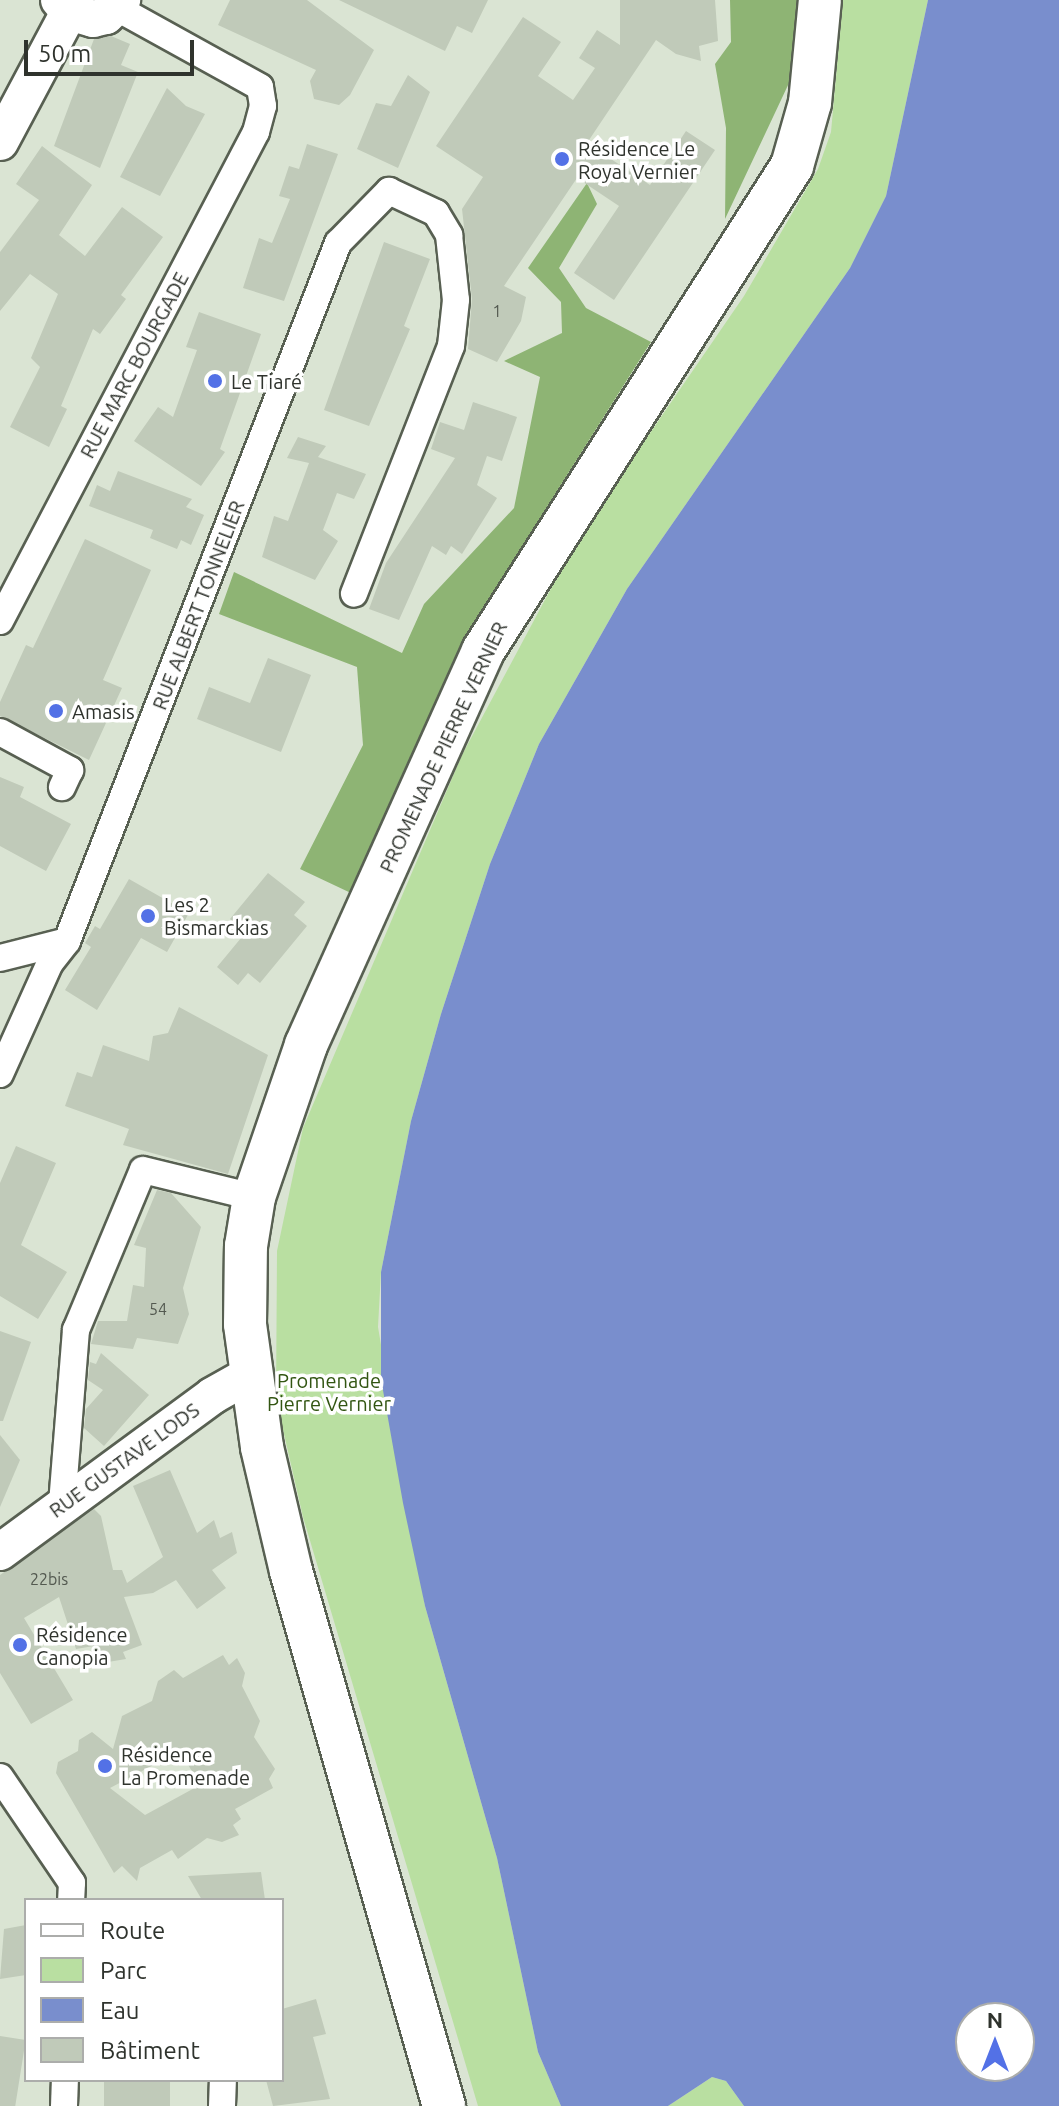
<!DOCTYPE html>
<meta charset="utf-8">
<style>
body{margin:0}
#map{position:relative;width:1059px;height:2106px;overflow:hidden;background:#dae4d3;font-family:Ubuntu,sans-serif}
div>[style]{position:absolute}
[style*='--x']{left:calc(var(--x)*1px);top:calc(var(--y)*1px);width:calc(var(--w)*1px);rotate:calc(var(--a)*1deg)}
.green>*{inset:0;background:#b9dfa1}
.forest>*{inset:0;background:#8eb474}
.water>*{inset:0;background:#798ecd}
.building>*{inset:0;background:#c0cab9;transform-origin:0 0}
.roads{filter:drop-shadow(2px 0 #586052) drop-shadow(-2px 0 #586052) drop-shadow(0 2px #586052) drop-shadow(0 -2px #586052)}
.street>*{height:26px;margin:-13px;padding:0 13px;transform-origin:13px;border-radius:13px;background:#fff}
.secondary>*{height:36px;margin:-18px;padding:0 18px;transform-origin:18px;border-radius:18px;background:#fff}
.primary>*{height:42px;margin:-21px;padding:0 21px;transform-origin:21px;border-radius:21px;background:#fff}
.dots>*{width:22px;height:22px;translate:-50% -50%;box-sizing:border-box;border:4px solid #fff;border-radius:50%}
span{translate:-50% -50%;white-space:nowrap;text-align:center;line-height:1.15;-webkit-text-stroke:7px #fff;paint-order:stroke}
.number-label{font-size:16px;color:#535950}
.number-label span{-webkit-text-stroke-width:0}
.poi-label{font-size:20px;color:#2f332d}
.left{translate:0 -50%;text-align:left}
.street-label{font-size:20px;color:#2f332d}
.park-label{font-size:20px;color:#325512}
.legend{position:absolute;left:24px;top:1898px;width:260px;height:184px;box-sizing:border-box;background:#fff;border:2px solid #acadab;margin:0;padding:10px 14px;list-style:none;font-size:24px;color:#2f332d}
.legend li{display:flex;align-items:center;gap:16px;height:40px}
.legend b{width:40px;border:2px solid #acadab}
.north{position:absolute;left:955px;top:2002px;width:80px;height:80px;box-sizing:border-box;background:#fff;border:2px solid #acadab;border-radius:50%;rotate:0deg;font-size:22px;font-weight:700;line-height:32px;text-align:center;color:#2f332d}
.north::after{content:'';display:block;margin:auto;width:28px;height:36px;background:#5371e6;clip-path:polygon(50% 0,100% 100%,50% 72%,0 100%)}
.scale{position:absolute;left:24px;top:40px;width:170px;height:36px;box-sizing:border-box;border:4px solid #2f332d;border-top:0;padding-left:10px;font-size:24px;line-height:28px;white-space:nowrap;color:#2f332d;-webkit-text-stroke:6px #fff;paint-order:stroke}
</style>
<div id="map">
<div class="green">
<div style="clip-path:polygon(843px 0,928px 0,886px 196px,850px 268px,627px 589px,539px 744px,490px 864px,441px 1014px,411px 1121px,381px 1272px,378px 1327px,425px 1606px,497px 1858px,538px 2052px,561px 2106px,478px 2106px,303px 1517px,276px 1399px,277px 1251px,303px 1128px,462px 755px,578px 538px,744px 296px,818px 169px,831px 132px)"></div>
<div style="clip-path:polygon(712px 2077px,726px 2081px,744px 2106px,668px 2106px)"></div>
</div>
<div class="forest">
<div style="clip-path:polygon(730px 0,797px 0,789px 83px,725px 219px,726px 128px,715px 64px,731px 42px)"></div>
<div style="clip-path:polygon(587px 183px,597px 204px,559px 268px,586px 308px,651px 342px,545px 510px,441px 699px,353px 894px,300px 869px,363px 745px,357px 667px,219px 614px,234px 572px,402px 653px,424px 604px,514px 508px,540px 377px,504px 361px,562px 333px,561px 302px,528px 268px)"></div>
</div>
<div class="water">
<div style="clip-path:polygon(evenodd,928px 0,1059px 0,1059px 2106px,744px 2106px,726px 2081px,712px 2077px,668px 2106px,561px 2106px,538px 2052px,497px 1858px,425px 1606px,403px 1503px,381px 1379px,381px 1272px,411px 1121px,441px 1014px,490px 864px,539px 744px,627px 589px,850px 268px,886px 196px,928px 0,1019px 2018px,1019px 2066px,971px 2066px,971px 2018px,1019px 2018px)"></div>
</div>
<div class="building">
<div style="clip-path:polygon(230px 0,307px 0,374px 50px,350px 95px,339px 105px,314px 99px,310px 81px,316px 70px,218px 25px)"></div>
<div style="clip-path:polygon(339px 0,488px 0,472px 33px,457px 26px,445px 51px)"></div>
<div style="clip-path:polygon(620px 0,715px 0,718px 41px,699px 46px,701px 61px,676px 54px,656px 40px,587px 143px,650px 185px,686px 131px,715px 150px,614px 300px,574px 273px,619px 206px,577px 178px,504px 286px,526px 297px,521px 321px,497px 362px,468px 349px,472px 299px,462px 209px,483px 177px,436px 146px,523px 17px,561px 42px,538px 76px,573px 100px,595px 68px,579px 58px,597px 30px,620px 45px)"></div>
<div style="clip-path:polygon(111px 36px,130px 44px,121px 65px,138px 72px,100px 168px,54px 146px,94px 39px)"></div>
<div style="clip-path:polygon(408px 75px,430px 92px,398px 168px,357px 149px,376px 103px,391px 106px)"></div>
<div style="clip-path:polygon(167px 88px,186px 106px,205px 114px,160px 196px,120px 177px)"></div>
<div style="clip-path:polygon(307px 144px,338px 154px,284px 301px,243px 288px,259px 238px,272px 243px,290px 199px,279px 196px,289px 166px,299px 169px)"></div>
<div style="clip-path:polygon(42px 146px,92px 185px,59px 235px,85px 256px,122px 207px,163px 237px,121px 295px,126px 299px,100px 334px,93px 329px,61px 406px,67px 409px,49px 447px,10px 427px,40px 367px,31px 358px,58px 294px,30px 274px,0 311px,0 252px,39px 200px,16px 184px)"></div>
<div style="clip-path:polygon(384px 242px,430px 259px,404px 326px,410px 329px,369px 426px,324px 410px)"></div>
<div style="clip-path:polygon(199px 312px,261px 334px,220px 449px,225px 452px,201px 486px,134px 441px,158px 407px,173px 417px,197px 350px,186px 347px)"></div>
<div style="clip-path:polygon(473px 402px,517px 417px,502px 461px,487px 456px,477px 485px,497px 498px,462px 554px,451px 546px,446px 555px,432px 546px,399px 620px,369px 609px,386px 563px,455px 458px,431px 449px,440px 422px,464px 430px)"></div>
<div style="clip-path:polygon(298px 437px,326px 446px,318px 457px,366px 474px,354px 499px,337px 493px,323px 530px,338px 541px,315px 580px,262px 557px,274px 516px,288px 521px,309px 463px,287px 458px)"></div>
<div style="clip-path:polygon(118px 471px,192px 499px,186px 507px,204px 515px,191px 545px,181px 540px,177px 549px,150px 538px,153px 530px,89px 506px,97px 485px,110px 491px)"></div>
<div style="clip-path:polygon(85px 539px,151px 570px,103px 680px,122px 688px,89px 760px,0 716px,0 702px,26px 645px,33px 648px)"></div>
<div style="clip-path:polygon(268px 658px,311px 675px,281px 752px,197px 719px,209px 687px,250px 703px)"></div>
<div style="clip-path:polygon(0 777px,24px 787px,20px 797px,71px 824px,46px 871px,0 846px)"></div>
<div style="clip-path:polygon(268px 873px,305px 902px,294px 915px,307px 926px,260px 983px,248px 973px,238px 985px,217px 967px,246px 932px,230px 919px)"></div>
<div style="clip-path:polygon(129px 879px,189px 913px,167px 952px,141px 938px,97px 1010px,65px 990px,91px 947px,85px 943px,95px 926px,100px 929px)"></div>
<div style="clip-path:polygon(179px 1007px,268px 1055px,228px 1174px,123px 1145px,129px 1129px,65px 1106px,77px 1072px,92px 1077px,103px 1045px,149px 1061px,153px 1036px,168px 1033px)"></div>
<div style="clip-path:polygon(16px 1146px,56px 1163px,21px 1245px,67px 1272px,38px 1319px,0 1296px,0 1183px)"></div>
<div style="clip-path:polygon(157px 1190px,171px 1193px,201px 1227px,183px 1288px,189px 1314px,178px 1344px,137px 1338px,133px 1349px,91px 1344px,98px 1321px,127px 1321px,133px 1285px,144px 1287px,146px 1248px,134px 1245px)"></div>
<div style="clip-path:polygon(0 1331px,31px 1342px,3px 1421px,0 1421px)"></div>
<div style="clip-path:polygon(101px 1353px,149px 1395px,104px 1446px,84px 1428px,86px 1409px,103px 1390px,88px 1380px,90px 1362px,96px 1364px)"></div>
<div style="clip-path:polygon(0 1435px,20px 1460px,0 1507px)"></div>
<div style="clip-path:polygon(170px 1470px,197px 1533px,214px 1520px,220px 1538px,232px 1532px,237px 1553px,212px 1570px,226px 1588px,197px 1609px,176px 1580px,153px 1593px,124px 1597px,142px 1645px,123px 1652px,126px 1659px,102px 1663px,94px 1646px,76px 1649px,59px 1597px,24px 1618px,73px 1700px,31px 1724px,0 1673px,0 1575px,94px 1509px,101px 1516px,113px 1570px,122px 1570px,127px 1583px,163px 1557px,133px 1486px)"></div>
<div style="clip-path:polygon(evenodd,223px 1655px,229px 1665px,237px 1658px,245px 1673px,242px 1686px,260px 1721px,254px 1737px,275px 1769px,269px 1779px,273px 1788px,235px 1809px,241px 1819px,233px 1825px,239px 1835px,222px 1842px,207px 1838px,178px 1859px,172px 1850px,140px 1868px,137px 1881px,122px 1866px,114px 1873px,56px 1773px,58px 1762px,78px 1751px,79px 1740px,92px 1732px,113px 1749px,122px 1716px,152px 1701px,158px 1681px,174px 1670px,183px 1678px,223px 1655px,180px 1751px,200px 1785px,145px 1815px,110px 1788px,180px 1751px)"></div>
<div style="clip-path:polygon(261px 1872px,265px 1900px,202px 1900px,188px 1876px)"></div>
<div style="clip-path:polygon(26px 1925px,26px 1975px,0 1979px,4px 1929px)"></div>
<div style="clip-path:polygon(316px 1999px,326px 2034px,313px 2037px,330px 2099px,273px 2106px,266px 2080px,282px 2080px,282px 2009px)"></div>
<div style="left:0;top:2036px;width:26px;height:70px;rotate:9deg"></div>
<div style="left:104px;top:2080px;width:66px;height:26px"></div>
</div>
<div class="roads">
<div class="street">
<div style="--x:0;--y:621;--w:552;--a:-62.37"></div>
<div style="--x:256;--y:132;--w:27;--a:-75"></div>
<div style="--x:263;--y:106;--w:19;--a:-99"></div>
<div style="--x:260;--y:87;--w:163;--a:-151.1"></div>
<div style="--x:0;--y:732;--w:80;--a:28.5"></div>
<div style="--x:70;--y:770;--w:19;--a:115"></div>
<div style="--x:0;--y:958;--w:69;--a:-14.2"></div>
<div style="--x:0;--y:1074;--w:122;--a:-65.8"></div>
<div style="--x:50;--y:963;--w:28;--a:-52"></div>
<div style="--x:67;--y:941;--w:749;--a:-68.78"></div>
<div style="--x:338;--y:243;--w:73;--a:-45.6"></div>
<div style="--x:389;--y:191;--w:52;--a:25.1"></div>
<div style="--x:436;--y:213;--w:26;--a:59"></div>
<div style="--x:449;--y:235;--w:65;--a:83.9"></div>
<div style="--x:456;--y:300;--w:46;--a:96.2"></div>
<div style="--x:451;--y:346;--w:266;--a:111.4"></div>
<div style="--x:62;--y:1504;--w:175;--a:-85.4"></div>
<div style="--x:76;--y:1330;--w:173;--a:-67.3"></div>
<div style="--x:143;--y:1170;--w:114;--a:13.7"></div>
<div style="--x:0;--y:1777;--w:128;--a:55.8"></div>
<div style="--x:72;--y:1883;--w:17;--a:93"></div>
<div style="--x:64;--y:2106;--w:26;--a:-88"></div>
<div style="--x:222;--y:2106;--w:26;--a:-88"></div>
</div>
<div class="secondary">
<div style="--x:59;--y:0;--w:16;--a:50"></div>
<div style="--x:69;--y:12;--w:25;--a:16"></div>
<div style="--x:93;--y:19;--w:13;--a:-13"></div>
<div style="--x:106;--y:16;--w:23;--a:-45"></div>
<div style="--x:0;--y:142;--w:147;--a:-62"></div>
<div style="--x:0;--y:1552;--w:263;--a:-36.3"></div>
<div style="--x:212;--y:1396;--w:45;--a:-29.4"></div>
</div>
<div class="primary">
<div style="--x:444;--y:2106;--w:556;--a:-105.96"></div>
<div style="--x:291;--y:1571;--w:127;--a:-103.2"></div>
<div style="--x:262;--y:1447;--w:124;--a:-97.9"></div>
<div style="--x:245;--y:1324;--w:78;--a:-89.3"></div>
<div style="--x:246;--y:1246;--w:50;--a:-80.7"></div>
<div style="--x:254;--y:1197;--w:161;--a:-71.1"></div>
<div style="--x:306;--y:1045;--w:432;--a:-65.8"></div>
<div style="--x:483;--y:651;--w:575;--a:-57.5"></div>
<div style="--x:792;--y:166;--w:66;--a:-74.1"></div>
<div style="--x:810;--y:103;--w:103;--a:-84.5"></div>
</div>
</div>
<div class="dots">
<div style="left:562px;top:159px;background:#5371e6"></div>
<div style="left:215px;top:381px;background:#5371e6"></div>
<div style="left:56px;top:711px;background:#5371e6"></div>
<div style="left:148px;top:916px;background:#5371e6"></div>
<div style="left:20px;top:1645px;background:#5371e6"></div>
<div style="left:105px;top:1766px;background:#5371e6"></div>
</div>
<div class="number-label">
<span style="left:497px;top:311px">1</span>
<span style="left:158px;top:1309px">54</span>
<span style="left:49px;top:1579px">22bis</span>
</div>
<div class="poi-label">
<span class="left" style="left:578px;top:160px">Résidence Le<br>Royal Vernier</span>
<span class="left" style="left:231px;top:381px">Le Tiaré</span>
<span class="left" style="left:72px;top:711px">Amasis</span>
<span class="left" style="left:164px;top:916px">Les 2<br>Bismarckias</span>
<span class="left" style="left:36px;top:1646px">Résidence<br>Canopia</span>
<span class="left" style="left:121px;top:1766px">Résidence<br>La Promenade</span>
</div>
<div class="street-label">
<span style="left:134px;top:365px;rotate:-62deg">RUE MARC BOURGADE</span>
<span style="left:198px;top:605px;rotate:-69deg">RUE ALBERT TONNELIER</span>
<span style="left:443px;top:747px;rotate:-65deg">PROMENADE PIERRE VERNIER</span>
<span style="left:124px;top:1460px;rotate:-36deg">RUE GUSTAVE LODS</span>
</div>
<div class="park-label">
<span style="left:329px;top:1392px">Promenade<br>Pierre Vernier</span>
</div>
<ul class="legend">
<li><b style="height:10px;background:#fff"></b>Route</li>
<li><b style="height:22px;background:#b9dfa1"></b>Parc</li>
<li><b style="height:22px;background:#798ecd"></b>Eau</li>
<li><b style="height:22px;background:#c0cab9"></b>Bâtiment</li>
</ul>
<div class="north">N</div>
<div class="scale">50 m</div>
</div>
